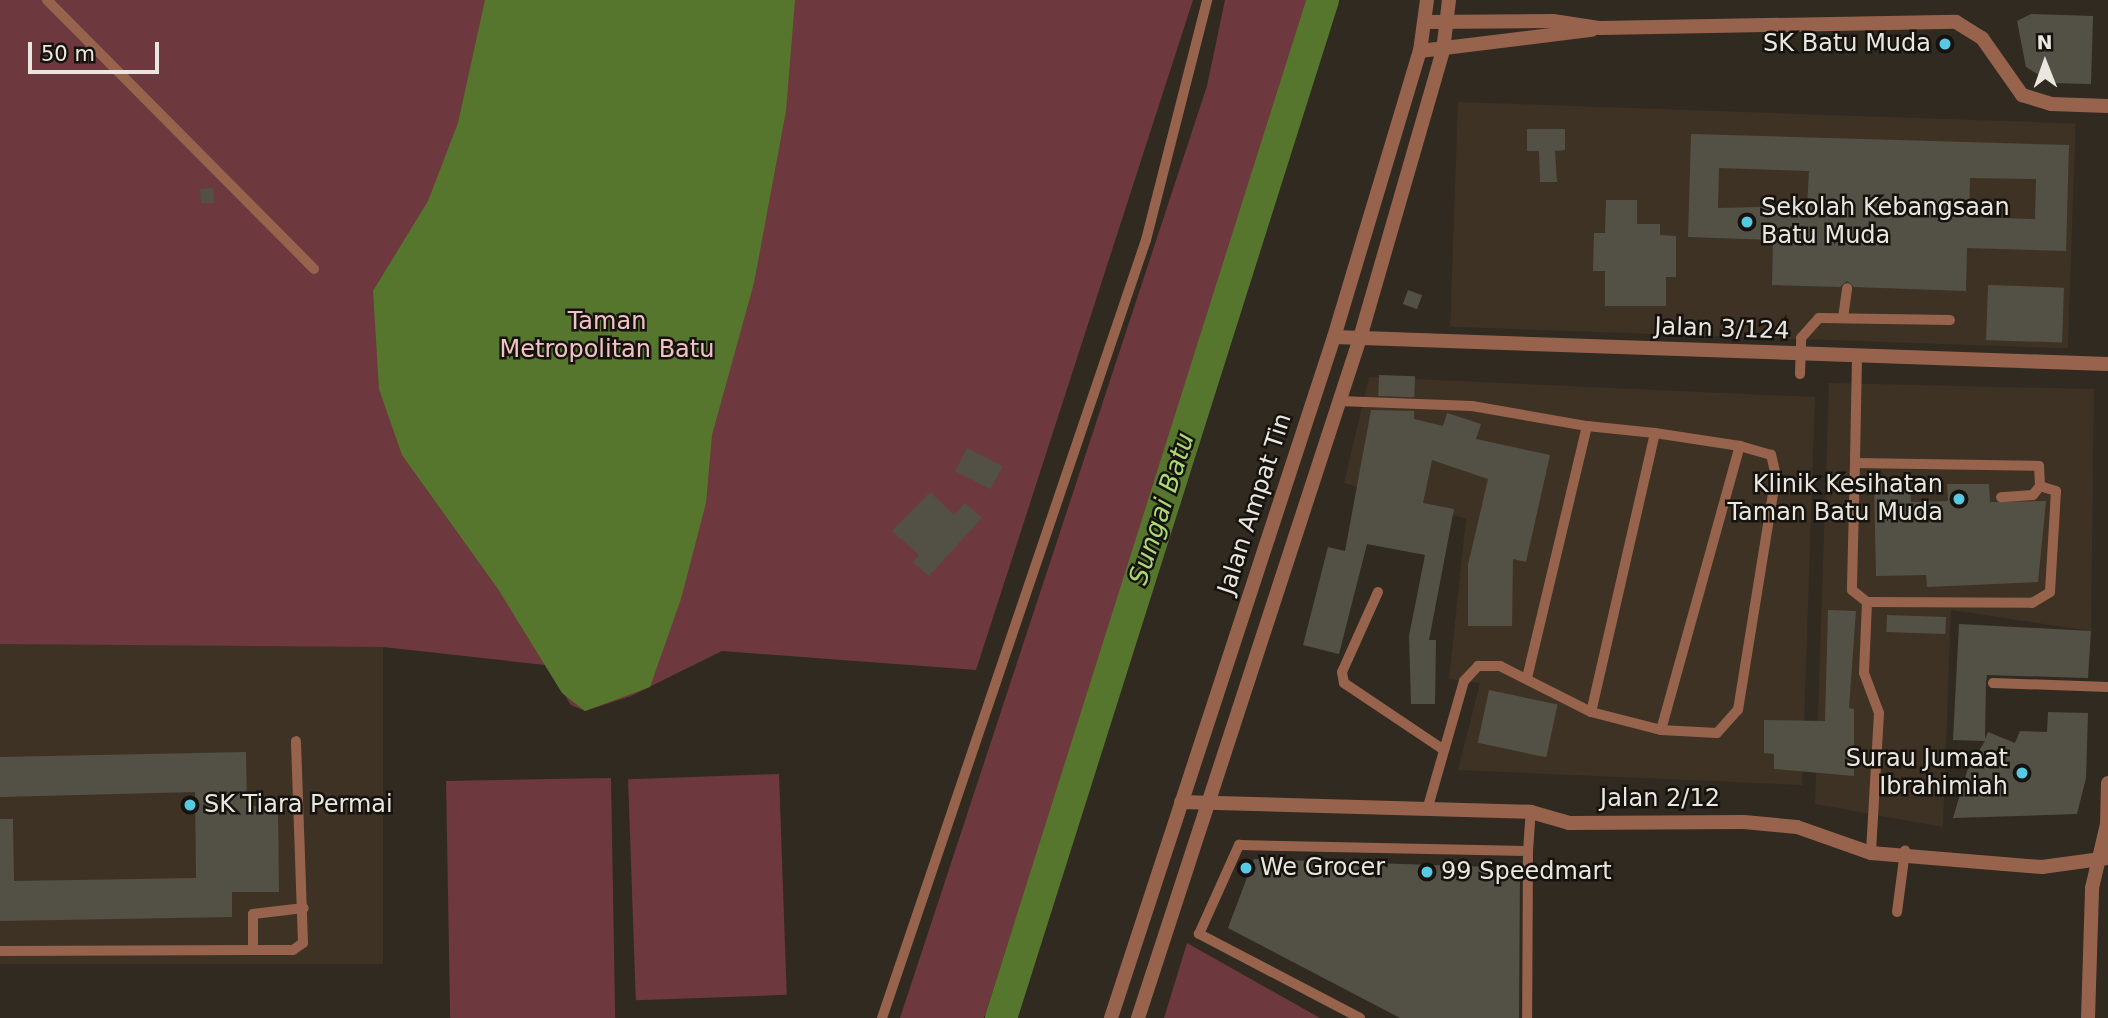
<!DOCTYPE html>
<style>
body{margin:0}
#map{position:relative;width:2108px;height:1018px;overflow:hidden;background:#312a21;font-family:"DejaVu Sans",sans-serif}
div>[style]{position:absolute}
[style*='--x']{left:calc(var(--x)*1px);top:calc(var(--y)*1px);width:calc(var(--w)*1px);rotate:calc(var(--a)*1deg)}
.built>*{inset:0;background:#3e3224;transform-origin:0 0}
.green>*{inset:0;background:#6d393e;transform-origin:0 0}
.water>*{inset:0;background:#55762c}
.river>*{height:32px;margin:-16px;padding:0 16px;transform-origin:16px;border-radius:16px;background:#55762c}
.building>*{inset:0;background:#535146;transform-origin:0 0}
.service>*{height:10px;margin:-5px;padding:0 5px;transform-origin:5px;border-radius:5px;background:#98634d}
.minor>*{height:14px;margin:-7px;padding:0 7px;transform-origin:7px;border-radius:7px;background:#98634d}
.tertiary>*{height:14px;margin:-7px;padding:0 7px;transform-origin:7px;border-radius:7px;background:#98634d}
.dots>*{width:19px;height:19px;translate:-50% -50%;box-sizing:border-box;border:4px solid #16130f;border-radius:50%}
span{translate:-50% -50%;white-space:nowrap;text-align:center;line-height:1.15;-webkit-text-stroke:5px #16130f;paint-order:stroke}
.poi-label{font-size:24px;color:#eae6e0}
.right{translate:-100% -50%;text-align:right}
.left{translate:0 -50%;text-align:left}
.park-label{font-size:24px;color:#f2c2c4}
.street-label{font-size:24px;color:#eae6e0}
.water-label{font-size:26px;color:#abda75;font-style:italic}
.north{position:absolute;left:2010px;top:28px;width:70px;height:70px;-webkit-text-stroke:5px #16130f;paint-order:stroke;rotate:359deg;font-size:19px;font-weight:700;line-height:28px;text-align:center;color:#eae6e0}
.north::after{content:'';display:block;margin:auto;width:24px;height:32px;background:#eae6e0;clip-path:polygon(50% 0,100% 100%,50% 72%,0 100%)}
.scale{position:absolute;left:28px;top:42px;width:131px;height:32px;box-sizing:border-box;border:4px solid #eae6e0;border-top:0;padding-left:9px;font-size:21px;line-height:24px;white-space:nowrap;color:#eae6e0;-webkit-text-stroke:5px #16130f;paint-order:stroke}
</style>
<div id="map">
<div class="built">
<div style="left:1458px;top:102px;width:618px;height:225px;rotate:2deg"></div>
<div style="clip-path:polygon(1369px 377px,1815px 397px,1802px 785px,1458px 770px,1480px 683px,1449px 679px,1466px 519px,1344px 483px)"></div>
<div style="clip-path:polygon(1829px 383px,2094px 389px,2091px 631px,1951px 610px,1943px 827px,1815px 804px)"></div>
<div style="left:0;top:644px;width:383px;height:320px"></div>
</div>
<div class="green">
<div style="clip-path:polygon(0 0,1193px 0,976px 670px,722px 651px,631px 696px,585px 711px,571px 705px,545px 665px,383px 647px,0 644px)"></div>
<div style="clip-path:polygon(1225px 0,1313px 0,984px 1018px,900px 1018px,1207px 86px)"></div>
<div style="left:779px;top:774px;width:221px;height:151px;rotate:88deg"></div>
<div style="left:611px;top:778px;width:240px;height:165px;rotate:89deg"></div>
<div style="clip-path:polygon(1187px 943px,1320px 1018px,1164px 1018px)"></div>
</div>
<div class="water">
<div style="clip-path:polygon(485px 0,795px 0,786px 111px,754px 283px,712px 435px,706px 503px,681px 599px,650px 687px,585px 711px,562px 693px,498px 589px,402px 455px,379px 389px,373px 291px,428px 201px,458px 123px)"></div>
</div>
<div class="river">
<div style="--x:1001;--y:1018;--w:1068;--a:-72.45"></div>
</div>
<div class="building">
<div style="clip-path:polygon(2031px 14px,2093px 16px,2091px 84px,2052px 83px,2026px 67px,2017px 21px)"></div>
<div style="clip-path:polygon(1527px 129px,1565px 129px,1565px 150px,1555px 151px,1557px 182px,1540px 182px,1539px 151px,1527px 151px)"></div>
<div style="clip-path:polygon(evenodd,1691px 134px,2069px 145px,2066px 251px,1967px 248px,1966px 291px,1854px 287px,1847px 281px,1840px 287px,1772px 285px,1773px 240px,1688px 237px,1691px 134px,1719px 168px,1809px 171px,1807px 206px,1718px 208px,1719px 168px,1691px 134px,1970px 178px,2036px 179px,2035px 219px,1969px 217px,1970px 178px)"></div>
<div style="left:213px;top:188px;width:15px;height:13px;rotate:86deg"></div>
<div style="clip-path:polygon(1606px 200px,1637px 200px,1637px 224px,1660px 224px,1660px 235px,1676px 236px,1676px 277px,1666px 277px,1666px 306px,1605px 306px,1605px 271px,1593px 271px,1594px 233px,1605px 233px)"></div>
<div style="left:1988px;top:285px;width:76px;height:55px;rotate:2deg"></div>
<div style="left:1408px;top:290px;width:15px;height:15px;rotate:20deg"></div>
<div style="left:1379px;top:375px;width:36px;height:21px;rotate:2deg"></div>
<div style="clip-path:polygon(1371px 410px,1414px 411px,1414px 419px,1443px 426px,1447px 413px,1481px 424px,1476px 439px,1550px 455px,1526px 562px,1513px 559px,1512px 626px,1468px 626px,1468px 565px,1488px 479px,1432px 460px,1423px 503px,1454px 509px,1429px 640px,1436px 640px,1435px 704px,1411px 704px,1409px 636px,1425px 555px,1367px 544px,1339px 654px,1303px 645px,1328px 547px,1345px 551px)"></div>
<div style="left:967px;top:448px;width:40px;height:26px;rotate:27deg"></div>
<div style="clip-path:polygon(1910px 482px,1911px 502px,1948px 501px,1947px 484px,1989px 484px,1990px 502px,2046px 501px,2038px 582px,1927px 587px,1926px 575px,1876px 576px,1874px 483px)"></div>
<div style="clip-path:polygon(930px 492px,954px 515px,965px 503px,982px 518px,929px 576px,913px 562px,919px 555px,892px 531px)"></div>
<div style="clip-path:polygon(1828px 610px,1856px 611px,1849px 708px,1854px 709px,1854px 776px,1774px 769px,1774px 754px,1764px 753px,1764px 720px,1825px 721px)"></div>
<div style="left:1887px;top:615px;width:59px;height:17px;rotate:2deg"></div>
<div style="clip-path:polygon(1959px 624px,2091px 631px,2088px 678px,1987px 675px,1986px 682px,1985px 739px,1988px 732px,2015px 743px,2020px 731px,2047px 732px,2048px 712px,2088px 713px,2086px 778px,2077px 814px,1953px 818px,1968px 768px,1985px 741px,1953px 740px)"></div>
<div style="left:1489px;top:690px;width:70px;height:54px;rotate:12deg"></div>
<div style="clip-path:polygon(246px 752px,247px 806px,278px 806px,279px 892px,232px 892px,232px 917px,0 921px,0 819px,13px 819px,14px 881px,196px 878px,195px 792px,0 797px,0 757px)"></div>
<div style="clip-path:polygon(1254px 859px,1520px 868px,1519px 1018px,1400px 1018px,1228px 928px)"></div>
</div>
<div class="service">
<div style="--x:47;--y:0;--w:379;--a:45.2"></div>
<div style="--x:1843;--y:318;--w:30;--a:-82"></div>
<div style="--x:1857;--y:357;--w:106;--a:91.1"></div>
<div style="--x:1855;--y:463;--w:184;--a:0.9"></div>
<div style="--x:2039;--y:466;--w:20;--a:87"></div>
<div style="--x:2040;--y:486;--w:11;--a:128"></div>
<div style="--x:2033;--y:495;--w:32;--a:176"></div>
<div style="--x:1800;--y:374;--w:36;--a:-88"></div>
<div style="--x:1801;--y:338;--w:27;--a:-48"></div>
<div style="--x:1819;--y:318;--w:131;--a:0.9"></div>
<div style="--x:1339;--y:401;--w:133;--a:2.2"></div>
<div style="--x:1472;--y:406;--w:117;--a:9.9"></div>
<div style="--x:1587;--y:426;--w:258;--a:103.4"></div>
<div style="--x:1587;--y:426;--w:68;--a:5.9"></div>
<div style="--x:1855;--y:463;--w:127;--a:91.4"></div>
<div style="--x:1852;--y:590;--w:19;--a:39"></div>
<div style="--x:1867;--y:602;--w:165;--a:0.3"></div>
<div style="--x:2032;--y:603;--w:21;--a:-31"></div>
<div style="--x:2050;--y:592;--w:101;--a:-86.6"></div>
<div style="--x:2056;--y:491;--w:17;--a:-163"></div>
<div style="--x:1378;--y:592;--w:88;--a:114.2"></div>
<div style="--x:1342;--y:672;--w:11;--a:80"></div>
<div style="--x:1344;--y:683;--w:117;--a:33.8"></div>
<div style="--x:1867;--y:602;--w:71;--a:92.4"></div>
<div style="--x:1864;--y:673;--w:43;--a:69.4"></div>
<div style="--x:1879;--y:713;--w:140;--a:93.3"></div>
<div style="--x:1993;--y:683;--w:115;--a:2"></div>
<div style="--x:1661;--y:730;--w:56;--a:3.1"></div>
<div style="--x:1717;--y:733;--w:31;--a:-48"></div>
<div style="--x:1738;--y:710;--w:237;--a:-80.8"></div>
<div style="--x:1776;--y:476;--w:22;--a:-103"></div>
<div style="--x:1771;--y:455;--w:32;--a:-164"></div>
<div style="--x:1427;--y:810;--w:134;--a:-74"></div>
<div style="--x:1464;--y:681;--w:21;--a:-47"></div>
<div style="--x:1478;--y:666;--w:22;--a:0"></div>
<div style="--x:1500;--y:666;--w:102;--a:26.8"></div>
<div style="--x:1591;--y:712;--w:72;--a:14.4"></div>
<div style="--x:1661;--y:730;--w:295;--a:-74.5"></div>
<div style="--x:1740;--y:446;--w:86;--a:-171.3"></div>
<div style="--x:1655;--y:433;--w:286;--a:102.9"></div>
<div style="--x:1528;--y:851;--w:39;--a:-86"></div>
<div style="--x:1897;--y:912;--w:62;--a:-82.5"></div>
<div style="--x:253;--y:950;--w:36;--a:-90"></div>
<div style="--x:253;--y:914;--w:51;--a:-6.7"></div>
<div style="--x:0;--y:951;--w:293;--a:-0.2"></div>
<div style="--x:293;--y:950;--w:12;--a:-35"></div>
<div style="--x:303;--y:943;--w:202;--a:-92"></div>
<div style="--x:882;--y:1018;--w:822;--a:-71.26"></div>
<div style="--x:1146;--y:240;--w:248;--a:-75.7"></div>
<div style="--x:1360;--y:1018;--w:182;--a:-152.4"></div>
<div style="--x:1199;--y:934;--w:98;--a:-65.8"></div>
<div style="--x:1239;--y:845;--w:289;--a:1.2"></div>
<div style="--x:1528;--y:851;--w:167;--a:90.3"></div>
</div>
<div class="minor">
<div style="--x:1426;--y:22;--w:127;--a:-0.5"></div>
<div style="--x:1553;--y:21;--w:48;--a:8.5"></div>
<div style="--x:1600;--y:28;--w:356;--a:-1"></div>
<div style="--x:1956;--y:22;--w:31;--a:32"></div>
<div style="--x:1982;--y:38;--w:70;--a:54.9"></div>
<div style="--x:2022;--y:95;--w:30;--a:17"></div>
<div style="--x:2051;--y:104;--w:57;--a:2"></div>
<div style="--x:1420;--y:51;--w:173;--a:-7"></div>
<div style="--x:1334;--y:337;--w:774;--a:2"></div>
<div style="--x:1181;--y:802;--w:350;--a:1.6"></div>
<div style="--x:1531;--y:812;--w:40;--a:16"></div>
<div style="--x:1569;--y:823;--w:175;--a:-0.3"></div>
<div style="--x:1744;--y:822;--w:53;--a:5.4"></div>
<div style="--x:1797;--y:827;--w:78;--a:19.4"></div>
<div style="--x:1871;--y:853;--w:172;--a:4.7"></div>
<div style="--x:2042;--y:867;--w:67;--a:-7.8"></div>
<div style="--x:2088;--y:1018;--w:130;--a:-88.2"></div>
<div style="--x:2092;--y:888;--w:66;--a:-76.8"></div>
<div style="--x:2107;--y:824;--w:41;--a:-88.6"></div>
</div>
<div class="tertiary">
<div style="--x:1111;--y:1018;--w:717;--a:-71.87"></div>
<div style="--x:1334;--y:337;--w:299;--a:-73.3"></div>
<div style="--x:1420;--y:51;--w:51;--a:-82.2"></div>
<div style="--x:1138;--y:1018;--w:715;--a:-71.92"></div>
<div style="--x:1360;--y:338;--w:299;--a:-73.9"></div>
<div style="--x:1443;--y:51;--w:51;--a:-83.3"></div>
</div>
<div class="dots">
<div style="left:1945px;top:44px;background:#57c9e3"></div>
<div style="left:1747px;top:222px;background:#57c9e3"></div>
<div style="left:1959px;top:499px;background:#57c9e3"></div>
<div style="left:2022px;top:773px;background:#57c9e3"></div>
<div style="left:190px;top:805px;background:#57c9e3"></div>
<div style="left:1246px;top:868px;background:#57c9e3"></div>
<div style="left:1427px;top:872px;background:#57c9e3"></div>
</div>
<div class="poi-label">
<span class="right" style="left:1931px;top:44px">SK Batu Muda</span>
<span class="left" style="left:1761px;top:222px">Sekolah Kebangsaan<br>Batu Muda</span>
<span class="right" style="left:1943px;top:499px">Klinik Kesihatan<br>Taman Batu Muda</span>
<span class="right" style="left:2008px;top:773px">Surau Jumaat<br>Ibrahimiah</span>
<span class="left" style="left:204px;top:805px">SK Tiara Permai</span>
<span class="left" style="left:1260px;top:868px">We Grocer</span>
<span class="left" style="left:1441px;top:872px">99 Speedmart</span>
</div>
<div class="park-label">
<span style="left:607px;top:336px">Taman<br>Metropolitan Batu</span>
</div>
<div class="street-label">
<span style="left:1722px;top:329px;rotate:2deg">Jalan 3/124</span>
<span style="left:1255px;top:504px;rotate:-72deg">Jalan Ampat Tin</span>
<span style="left:1660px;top:799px">Jalan 2/12</span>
</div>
<div class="water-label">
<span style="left:1162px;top:509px;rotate:-72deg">Sungai Batu</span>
</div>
<div class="north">N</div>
<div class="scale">50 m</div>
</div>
